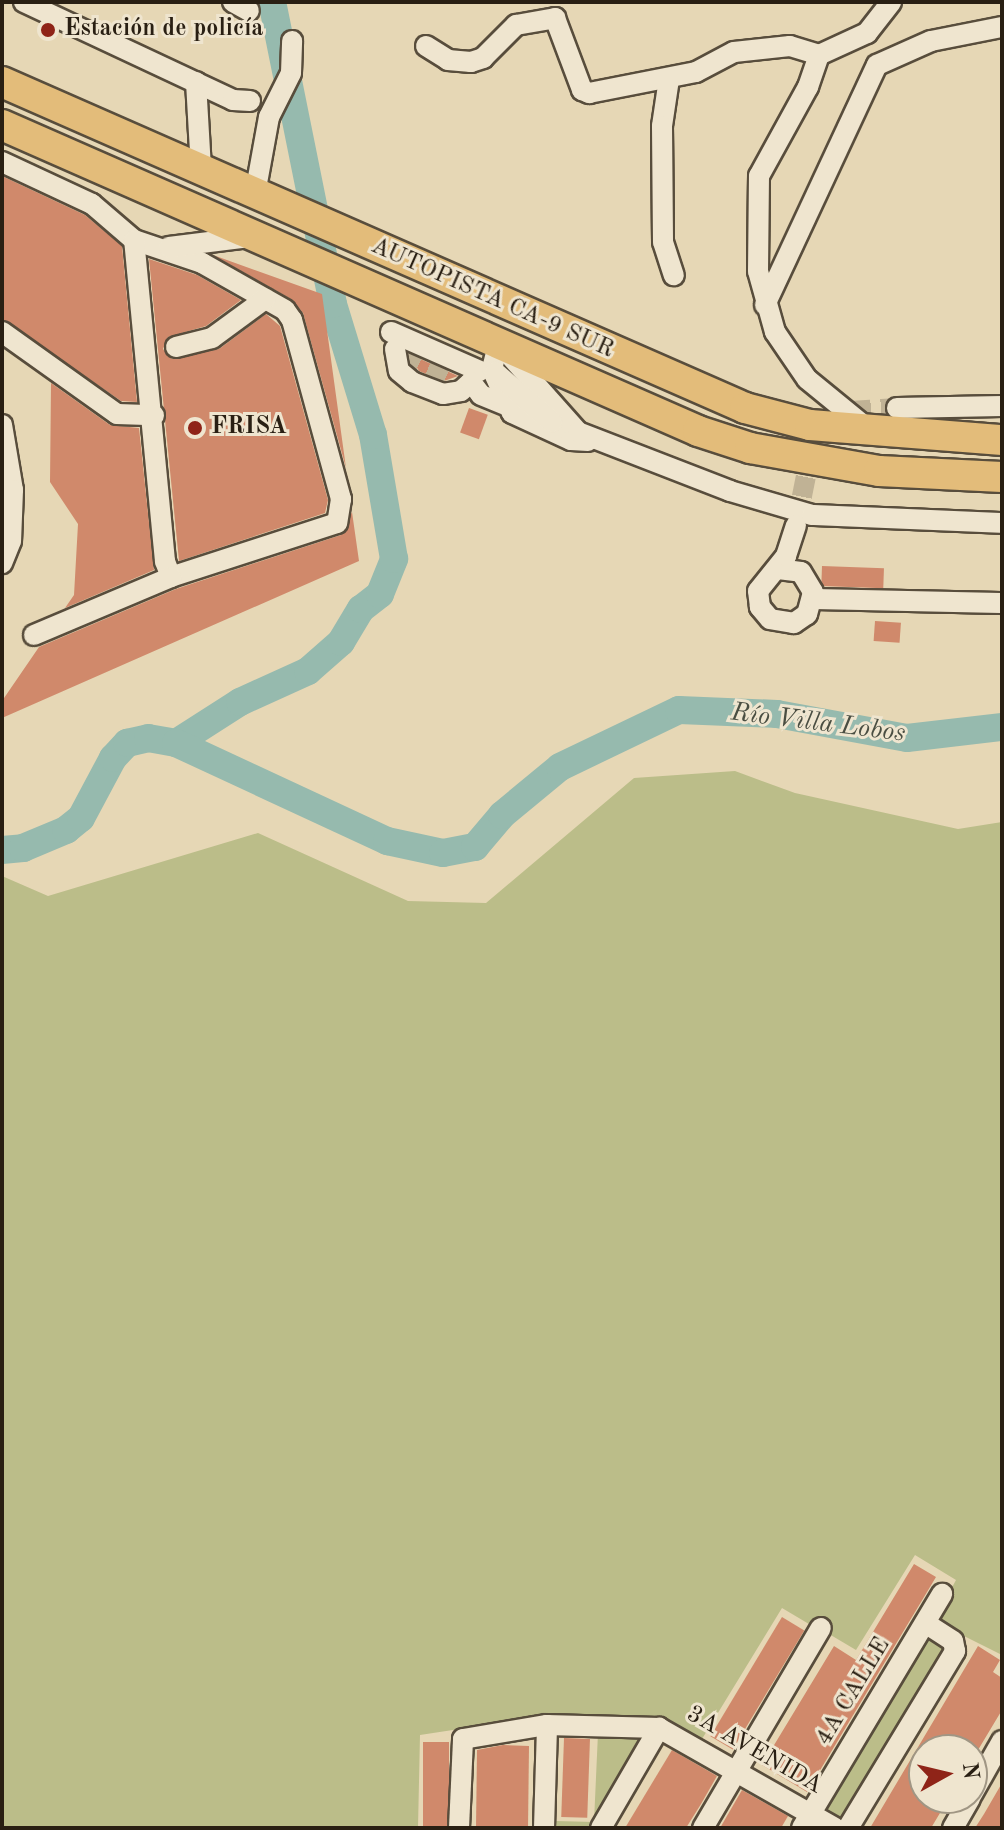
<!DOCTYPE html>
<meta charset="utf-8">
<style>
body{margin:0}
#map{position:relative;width:1004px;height:1830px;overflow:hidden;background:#e6d7b5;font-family:"Old Standard TT",serif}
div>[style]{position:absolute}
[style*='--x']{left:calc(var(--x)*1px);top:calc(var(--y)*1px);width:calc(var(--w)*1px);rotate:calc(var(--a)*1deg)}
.green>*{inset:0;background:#bbbd89}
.river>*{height:28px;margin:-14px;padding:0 14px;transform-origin:14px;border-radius:14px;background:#96baae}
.building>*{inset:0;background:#d0896b;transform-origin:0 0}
.minor-tunnel>*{height:20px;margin-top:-10px;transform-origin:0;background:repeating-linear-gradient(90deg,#c0b295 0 20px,transparent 0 30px)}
.roads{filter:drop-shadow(2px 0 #584d3c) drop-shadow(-2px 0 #584d3c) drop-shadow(0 2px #584d3c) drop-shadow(0 -2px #584d3c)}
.minor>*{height:20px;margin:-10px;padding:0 10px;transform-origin:10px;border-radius:10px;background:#efe5cf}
.highway>*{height:30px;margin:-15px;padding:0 15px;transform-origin:15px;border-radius:15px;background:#e3bc7a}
.dots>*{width:22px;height:22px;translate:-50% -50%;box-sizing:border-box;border:4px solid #efe5cf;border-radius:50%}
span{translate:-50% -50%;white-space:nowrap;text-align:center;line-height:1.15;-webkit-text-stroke:6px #efe5cf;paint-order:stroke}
.poi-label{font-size:24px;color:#291f13;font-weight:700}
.left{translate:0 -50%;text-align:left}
.street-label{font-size:24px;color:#291f13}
.water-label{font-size:26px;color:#4a4e42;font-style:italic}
.frame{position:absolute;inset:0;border:4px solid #291f13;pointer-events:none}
.north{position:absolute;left:908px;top:1734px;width:80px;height:80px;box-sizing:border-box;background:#efe5cf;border:2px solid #a09684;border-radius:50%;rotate:82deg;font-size:22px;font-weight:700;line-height:32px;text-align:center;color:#291f13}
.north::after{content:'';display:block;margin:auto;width:28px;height:36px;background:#8f2418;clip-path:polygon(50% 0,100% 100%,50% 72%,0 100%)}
</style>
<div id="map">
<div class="green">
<div style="clip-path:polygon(735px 771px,795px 793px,958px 829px,1002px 822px,1002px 1655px,934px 1621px,956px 1580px,915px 1555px,856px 1650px,829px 1634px,832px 1627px,819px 1620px,814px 1627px,782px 1608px,702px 1739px,659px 1717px,611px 1715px,552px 1715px,420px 1735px,418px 1828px,2px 1828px,2px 876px,48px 896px,258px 833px,408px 901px,486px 903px,634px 778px)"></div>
<div style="clip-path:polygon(925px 1623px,955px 1651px,848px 1828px,802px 1828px)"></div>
<div style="clip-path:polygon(598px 1733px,645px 1733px,594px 1828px,555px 1828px,555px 1821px,594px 1822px)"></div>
</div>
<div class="river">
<div style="--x:176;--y:743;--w:76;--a:-32.6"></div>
<div style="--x:240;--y:702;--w:75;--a:-24.5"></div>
<div style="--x:308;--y:671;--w:44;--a:-41.3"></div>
<div style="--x:341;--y:642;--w:39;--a:-59"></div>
<div style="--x:361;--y:609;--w:24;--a:-38"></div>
<div style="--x:380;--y:594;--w:38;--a:-68"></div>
<div style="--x:394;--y:559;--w:126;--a:-99.6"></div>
<div style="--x:373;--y:435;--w:137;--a:-107"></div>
<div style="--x:333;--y:304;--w:308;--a:-101.4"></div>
<div style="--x:2;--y:850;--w:21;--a:-5"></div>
<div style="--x:23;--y:848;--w:47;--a:-22.7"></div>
<div style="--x:66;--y:830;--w:19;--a:-39"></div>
<div style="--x:81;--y:818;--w:68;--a:-61.9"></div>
<div style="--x:113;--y:758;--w:21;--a:-47"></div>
<div style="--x:127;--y:743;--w:22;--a:-13"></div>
<div style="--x:148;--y:738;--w:28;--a:10"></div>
<div style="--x:176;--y:743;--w:233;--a:24.9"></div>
<div style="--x:387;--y:841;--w:57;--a:12.1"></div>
<div style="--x:443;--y:853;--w:33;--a:-11"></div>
<div style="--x:475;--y:847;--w:42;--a:-49.8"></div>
<div style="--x:502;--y:815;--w:75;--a:-39.6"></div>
<div style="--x:560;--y:767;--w:132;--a:-25.6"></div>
<div style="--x:679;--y:710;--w:98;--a:2.3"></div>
<div style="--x:777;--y:714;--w:132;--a:10.5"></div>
<div style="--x:907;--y:738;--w:96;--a:-6.6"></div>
</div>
<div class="building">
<div style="clip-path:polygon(2px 176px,85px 215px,122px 246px,137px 402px,121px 401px,2px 319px)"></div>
<div style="clip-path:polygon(213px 255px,322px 294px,346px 468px,303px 313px,291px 299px)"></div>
<div style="clip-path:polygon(149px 259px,197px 275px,241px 300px,206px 326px,168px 337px,163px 349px,172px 359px,219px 349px,266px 314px,280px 326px,328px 500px,325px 513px,179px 561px)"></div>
<div style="clip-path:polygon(409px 354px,458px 376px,444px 381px,419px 371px)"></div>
<div style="clip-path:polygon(51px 383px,110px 425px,139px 428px,154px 570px,65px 608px,74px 595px,78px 524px,50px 482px)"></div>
<div style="left:469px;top:408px;width:20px;height:26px;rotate:20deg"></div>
<div style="clip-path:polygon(352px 512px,359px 561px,2px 718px,2px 701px,39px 647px,176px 589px,341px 535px)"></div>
<div style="left:822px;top:566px;width:62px;height:20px;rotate:2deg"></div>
<div style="left:875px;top:621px;width:26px;height:20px;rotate:4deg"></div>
<div style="clip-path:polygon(914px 1564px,936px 1577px,807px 1792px,762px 1765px,834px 1646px,856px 1660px)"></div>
<div style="left:782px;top:1617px;width:26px;height:139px;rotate:31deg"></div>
<div style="clip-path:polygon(978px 1646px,1000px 1660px,993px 1672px,1002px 1678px,1002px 1710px,978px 1750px,924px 1750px,924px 1798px,949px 1798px,931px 1828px,870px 1828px)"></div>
<div style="left:564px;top:1738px;width:26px;height:79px;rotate:2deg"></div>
<div style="left:423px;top:1742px;width:26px;height:86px"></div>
<div style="clip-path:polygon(503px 1745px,529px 1746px,528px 1828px,476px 1828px,477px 1750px)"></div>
<div style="clip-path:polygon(672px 1750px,717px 1776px,701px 1804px,686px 1828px,625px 1828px)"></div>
<div style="clip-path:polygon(1002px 1783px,1002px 1828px,975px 1828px,984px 1814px)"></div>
<div style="clip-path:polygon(742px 1790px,788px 1816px,781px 1828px,720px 1828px)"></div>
</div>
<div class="minor-tunnel">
<div style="--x:402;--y:353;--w:67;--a:23.9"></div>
<div style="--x:796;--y:526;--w:92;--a:-78.7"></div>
<div style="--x:814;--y:436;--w:18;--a:-49"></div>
<div style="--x:826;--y:422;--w:27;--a:-24"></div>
<div style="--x:851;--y:411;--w:46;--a:-3.7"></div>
</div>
<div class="roads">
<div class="minor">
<div style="--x:24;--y:2;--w:231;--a:25.1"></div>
<div style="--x:233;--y:100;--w:17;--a:3"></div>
<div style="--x:233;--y:2;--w:18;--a:29"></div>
<div style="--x:426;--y:46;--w:26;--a:32"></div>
<div style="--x:448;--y:60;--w:23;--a:5"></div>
<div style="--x:471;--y:62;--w:13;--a:-18"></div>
<div style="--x:483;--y:58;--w:47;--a:-45"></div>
<div style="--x:516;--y:25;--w:40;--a:-10"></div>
<div style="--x:555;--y:18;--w:77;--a:69.4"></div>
<div style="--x:582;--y:90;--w:8;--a:23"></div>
<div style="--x:589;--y:93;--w:109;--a:-11.1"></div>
<div style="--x:696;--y:72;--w:43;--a:-27.8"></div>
<div style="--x:734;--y:52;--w:56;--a:-6.1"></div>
<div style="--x:790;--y:46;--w:30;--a:17"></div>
<div style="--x:669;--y:79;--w:48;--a:98.5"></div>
<div style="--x:662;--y:126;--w:116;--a:89.5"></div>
<div style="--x:663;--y:242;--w:35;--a:72"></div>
<div style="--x:196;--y:82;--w:88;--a:86.7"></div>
<div style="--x:2;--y:162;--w:99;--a:25"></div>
<div style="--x:92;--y:204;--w:55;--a:40.6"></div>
<div style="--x:134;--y:240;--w:72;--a:18.7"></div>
<div style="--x:202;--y:263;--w:95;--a:29.5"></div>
<div style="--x:285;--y:310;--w:12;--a:55"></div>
<div style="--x:292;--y:320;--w:186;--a:74.7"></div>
<div style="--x:341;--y:499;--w:24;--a:99"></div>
<div style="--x:337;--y:523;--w:175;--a:162"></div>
<div style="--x:171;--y:577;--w:17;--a:-111"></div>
<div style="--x:165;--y:561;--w:322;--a:-95.5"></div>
<div style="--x:255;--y:194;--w:78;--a:-79.7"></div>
<div style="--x:269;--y:117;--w:49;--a:-63.4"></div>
<div style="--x:291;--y:73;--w:32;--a:-88"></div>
<div style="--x:169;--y:247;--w:81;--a:-7.1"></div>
<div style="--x:765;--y:305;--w:265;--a:-65"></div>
<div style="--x:877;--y:65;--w:59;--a:-24"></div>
<div style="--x:931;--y:41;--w:72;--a:-11.2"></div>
<div style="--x:2;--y:332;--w:141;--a:35.5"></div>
<div style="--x:117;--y:414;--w:37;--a:2"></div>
<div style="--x:391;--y:332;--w:97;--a:23.7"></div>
<div style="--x:498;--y:345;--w:25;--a:104"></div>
<div style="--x:492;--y:369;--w:48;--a:65.6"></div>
<div style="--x:512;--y:413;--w:65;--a:24.6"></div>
<div style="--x:571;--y:440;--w:17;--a:3"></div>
<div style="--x:176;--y:347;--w:37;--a:-14"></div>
<div style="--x:212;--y:338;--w:66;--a:-36.3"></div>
<div style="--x:395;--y:349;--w:22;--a:80"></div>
<div style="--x:399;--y:371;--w:17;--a:40"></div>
<div style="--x:412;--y:382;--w:33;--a:21"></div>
<div style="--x:443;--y:394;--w:18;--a:-9"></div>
<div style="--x:461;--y:391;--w:13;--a:-42"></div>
<div style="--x:471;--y:382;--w:16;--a:52"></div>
<div style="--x:481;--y:395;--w:29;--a:22"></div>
<div style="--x:505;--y:350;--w:110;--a:48.3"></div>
<div style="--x:578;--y:432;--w:163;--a:21.2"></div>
<div style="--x:730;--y:491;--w:85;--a:16.3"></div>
<div style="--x:812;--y:515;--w:190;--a:2.4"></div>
<div style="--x:495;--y:372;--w:76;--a:41.3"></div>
<div style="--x:897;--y:408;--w:105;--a:-1.1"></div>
<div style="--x:2;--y:425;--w:66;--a:80.4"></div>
<div style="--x:13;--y:490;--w:51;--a:92.2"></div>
<div style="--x:11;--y:541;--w:24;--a:112"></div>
<div style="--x:867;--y:428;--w:77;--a:-140.8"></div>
<div style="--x:807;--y:379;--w:57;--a:-124.2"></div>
<div style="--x:775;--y:332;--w:63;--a:-105.6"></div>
<div style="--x:758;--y:271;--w:95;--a:-89.4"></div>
<div style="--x:759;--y:176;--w:102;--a:-61.2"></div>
<div style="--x:808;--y:87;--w:34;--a:-71"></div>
<div style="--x:819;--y:55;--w:53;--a:-24.6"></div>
<div style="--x:867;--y:33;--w:39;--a:-52"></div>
<div style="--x:778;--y:569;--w:23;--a:7"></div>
<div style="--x:801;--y:572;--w:23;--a:59"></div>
<div style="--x:813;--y:592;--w:23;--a:105"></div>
<div style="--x:807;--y:614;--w:16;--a:145"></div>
<div style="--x:794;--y:623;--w:24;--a:-171"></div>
<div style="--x:770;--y:619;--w:16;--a:-130"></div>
<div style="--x:760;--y:607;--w:16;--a:-97"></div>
<div style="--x:758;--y:591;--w:45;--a:-51.3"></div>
<div style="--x:786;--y:556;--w:32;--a:-72"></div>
<div style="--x:813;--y:599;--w:189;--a:1.2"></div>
<div style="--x:34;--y:635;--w:149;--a:-22.9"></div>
<div style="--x:972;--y:1794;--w:61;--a:-60.5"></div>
<div style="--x:459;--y:1828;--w:89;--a:-87.4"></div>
<div style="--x:463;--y:1739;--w:85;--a:-9.5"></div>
<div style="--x:547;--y:1725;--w:112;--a:1.5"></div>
<div style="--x:659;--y:1728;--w:202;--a:29.6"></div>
<div style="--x:544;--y:1828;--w:103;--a:-88.3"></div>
<div style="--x:601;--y:1828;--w:116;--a:-59.9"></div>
<div style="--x:703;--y:1828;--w:232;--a:-59.5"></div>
<div style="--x:802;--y:1828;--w:273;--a:-59.1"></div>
<div style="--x:848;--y:1828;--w:207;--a:-58.8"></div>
<div style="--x:955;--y:1651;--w:10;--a:-101"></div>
<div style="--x:953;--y:1641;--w:33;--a:-147"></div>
<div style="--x:953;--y:1828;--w:34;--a:-60"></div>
</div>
<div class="highway">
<div style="--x:2;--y:82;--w:811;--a:23.69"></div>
<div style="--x:745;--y:408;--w:67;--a:14.7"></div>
<div style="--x:810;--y:425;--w:193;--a:4.5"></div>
<div style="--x:2;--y:125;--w:760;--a:23.73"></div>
<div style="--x:698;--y:431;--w:55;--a:18.1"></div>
<div style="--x:750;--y:448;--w:131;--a:10.1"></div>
<div style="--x:879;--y:471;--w:123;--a:2.8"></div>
</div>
</div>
<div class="dots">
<div style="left:48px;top:30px;background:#8f2418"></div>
<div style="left:195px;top:428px;background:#8f2418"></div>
</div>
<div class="poi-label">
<span class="left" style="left:64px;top:30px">Estación de policía</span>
<span class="left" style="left:211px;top:428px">FRISA</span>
</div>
<div class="street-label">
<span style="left:492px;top:299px;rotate:24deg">AUTOPISTA CA-9 SUR</span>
<span style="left:854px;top:1692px;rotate:-59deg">4A CALLE</span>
<span style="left:754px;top:1751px;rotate:30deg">3A AVENIDA</span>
</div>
<div class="water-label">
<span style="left:818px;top:724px;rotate:7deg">Río Villa Lobos</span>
</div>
<div class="frame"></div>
<div class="north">N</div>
</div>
